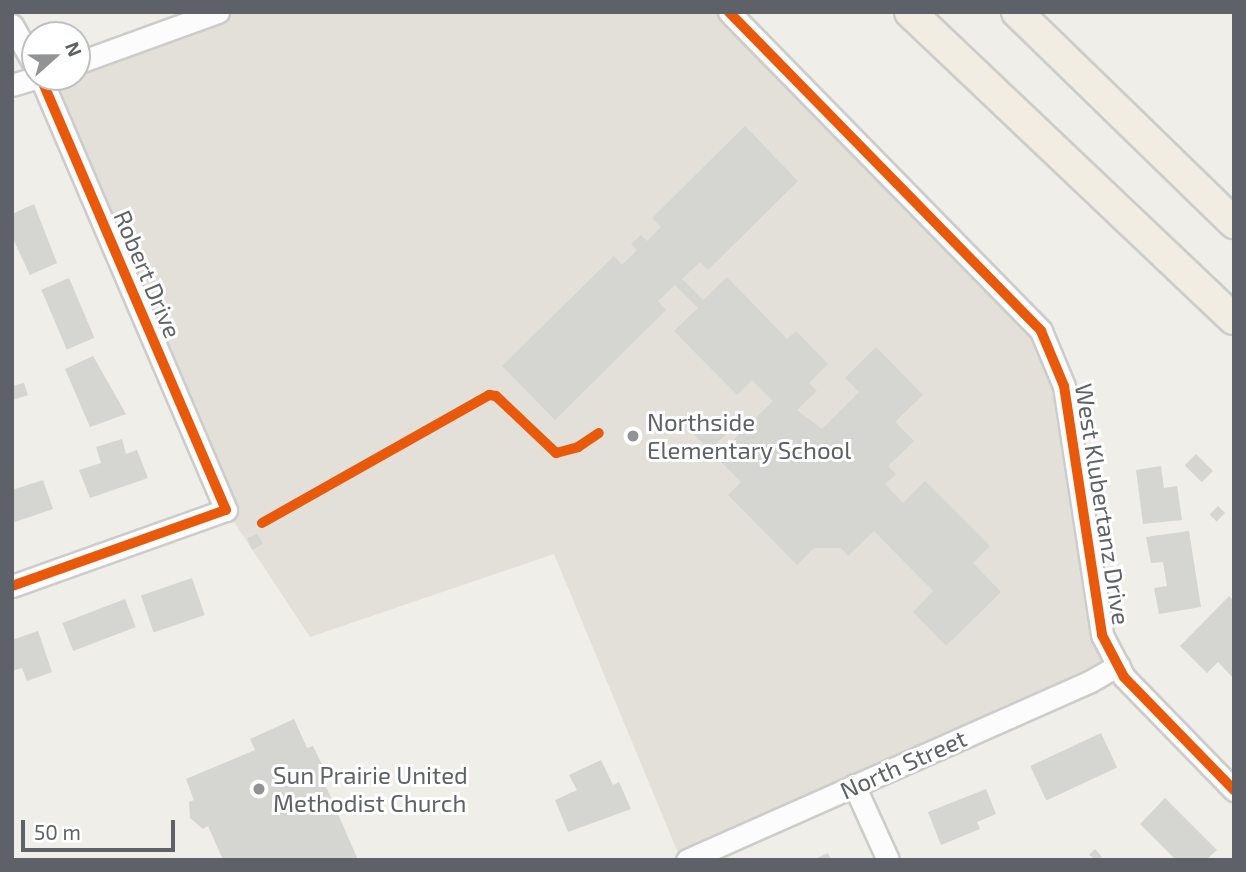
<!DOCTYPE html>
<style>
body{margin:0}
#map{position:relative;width:1246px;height:872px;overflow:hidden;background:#efeee9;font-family:"Exo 2",sans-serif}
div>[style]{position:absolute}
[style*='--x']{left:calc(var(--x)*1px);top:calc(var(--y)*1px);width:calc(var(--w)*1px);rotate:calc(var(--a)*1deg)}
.education>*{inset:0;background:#e2e0d9}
.building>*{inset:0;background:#d5d5d2;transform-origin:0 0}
.roads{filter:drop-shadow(2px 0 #cccccb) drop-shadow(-2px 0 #cccccb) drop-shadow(0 2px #cccccb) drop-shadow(0 -2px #cccccb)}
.minor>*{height:21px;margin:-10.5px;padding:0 10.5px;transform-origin:10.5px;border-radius:10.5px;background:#fdfcfc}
.highway>*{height:30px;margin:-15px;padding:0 15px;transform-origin:15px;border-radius:15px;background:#f1ede2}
.cycleway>*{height:10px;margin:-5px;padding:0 5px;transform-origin:5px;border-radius:5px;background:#e8590c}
.dots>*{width:19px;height:19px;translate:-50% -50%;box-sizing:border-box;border:4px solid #fff;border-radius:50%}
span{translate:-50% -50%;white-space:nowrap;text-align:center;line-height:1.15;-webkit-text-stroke:6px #fff;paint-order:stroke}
.street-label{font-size:24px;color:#5e6268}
.poi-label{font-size:24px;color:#5e6268}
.left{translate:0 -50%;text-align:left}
.frame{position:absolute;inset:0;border:14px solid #5e6268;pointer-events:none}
.north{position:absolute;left:21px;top:21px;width:70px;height:70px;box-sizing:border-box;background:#fff;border:2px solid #bfc0c3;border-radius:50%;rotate:69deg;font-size:19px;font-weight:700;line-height:28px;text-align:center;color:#5e6268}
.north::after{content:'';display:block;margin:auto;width:24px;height:32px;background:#919395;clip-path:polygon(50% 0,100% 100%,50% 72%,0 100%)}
.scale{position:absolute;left:21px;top:820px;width:154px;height:32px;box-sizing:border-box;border:4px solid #5e6268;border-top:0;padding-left:9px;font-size:21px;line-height:24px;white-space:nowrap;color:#5e6268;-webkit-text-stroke:5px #fff;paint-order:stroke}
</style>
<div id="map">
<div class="education">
<div style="clip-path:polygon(218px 12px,729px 12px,1041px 331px,1118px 665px,681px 860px,554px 554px,310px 637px,226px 510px,40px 77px,77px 77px,77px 63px)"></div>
</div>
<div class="building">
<div style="clip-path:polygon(745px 126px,798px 181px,708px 270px,700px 262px,682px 279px,703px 300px,727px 277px,787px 339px,796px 331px,828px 364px,809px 383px,817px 391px,797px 410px,822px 429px,859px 392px,845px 378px,876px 347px,923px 395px,895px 422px,914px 441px,888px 466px,896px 474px,885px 484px,903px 503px,925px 481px,990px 546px,973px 563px,1001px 592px,946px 646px,913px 612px,933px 591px,874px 531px,848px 556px,841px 548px,814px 548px,797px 565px,728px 495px,741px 482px,716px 457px,773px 401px,752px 380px,737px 395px,674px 331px,698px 308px,675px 285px,658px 301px,666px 310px,555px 420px,502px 366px,614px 256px,622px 265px,637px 250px,631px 244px,641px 235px,647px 241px,661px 227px,652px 218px)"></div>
<div style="clip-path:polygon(34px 204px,57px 263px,30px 275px,12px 237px,12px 214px)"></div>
<div style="left:69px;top:278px;width:65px;height:30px;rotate:67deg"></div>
<div style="clip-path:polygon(93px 356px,126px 414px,90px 427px,65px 369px)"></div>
<div style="clip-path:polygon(24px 383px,28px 395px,13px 400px,12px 386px)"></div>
<div style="left:711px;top:417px;width:23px;height:24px;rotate:47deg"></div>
<div style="clip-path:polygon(122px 439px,126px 454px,137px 450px,148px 478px,90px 498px,79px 470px,101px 463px,96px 447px)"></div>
<div style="left:1196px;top:454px;width:24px;height:16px;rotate:45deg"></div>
<div style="clip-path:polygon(1161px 466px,1164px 488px,1177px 486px,1182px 520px,1143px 524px,1136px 470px)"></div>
<div style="clip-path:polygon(43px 480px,53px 509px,12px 523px,12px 490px)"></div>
<div style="left:1218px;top:506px;width:10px;height:12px;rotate:45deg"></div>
<div style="clip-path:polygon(1189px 531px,1201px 607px,1159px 614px,1154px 588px,1167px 586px,1163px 562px,1151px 563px,1146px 537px)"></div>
<div style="clip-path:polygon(257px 534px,263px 544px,252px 550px,247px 538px)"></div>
<div style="left:192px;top:578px;width:39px;height:54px;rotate:71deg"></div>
<div style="clip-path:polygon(1229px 596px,1234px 601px,1234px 679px,1218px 662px,1207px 673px,1180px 646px)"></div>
<div style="left:125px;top:599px;width:30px;height:67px;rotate:69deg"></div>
<div style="clip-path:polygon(38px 631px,52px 672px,27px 681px,22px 668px,12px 671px,12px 640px)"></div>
<div style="clip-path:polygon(294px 719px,307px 748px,313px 746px,327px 775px,322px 777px,358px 860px,223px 860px,208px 826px,203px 829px,190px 818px,189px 802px,194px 800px,186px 779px,255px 750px,250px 739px)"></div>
<div style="left:1101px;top:733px;width:38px;height:78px;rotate:65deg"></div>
<div style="clip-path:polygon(601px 760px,613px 785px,619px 782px,631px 809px,568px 832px,555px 800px,577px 790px,569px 775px)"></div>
<div style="clip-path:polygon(986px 789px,996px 814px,977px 822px,980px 829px,941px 845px,928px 812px)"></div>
<div style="clip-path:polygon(1165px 798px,1217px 850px,1206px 860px,1176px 860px,1140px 824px)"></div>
<div style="clip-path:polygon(1095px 849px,1102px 857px,1097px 860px,1089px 855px)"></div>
<div style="clip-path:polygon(828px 853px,831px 860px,813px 860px)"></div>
</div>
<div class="roads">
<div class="minor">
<div style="--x:729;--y:12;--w:446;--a:45.6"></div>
<div style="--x:1041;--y:331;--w:60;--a:67.3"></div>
<div style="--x:1064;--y:386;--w:252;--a:81.3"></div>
<div style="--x:1102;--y:635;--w:47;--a:62.4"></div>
<div style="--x:1124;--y:677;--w:158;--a:45.8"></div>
<div style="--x:12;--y:25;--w:47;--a:60.7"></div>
<div style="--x:77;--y:63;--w:150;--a:-19.9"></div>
<div style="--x:12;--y:85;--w:27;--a:-17"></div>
<div style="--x:12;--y:586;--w:227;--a:-19.6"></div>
<div style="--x:226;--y:510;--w:471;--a:-113.2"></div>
<div style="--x:854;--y:785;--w:82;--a:65.6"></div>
<div style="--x:687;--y:860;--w:440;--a:-23.9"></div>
<div style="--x:1089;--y:682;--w:34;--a:-30"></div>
</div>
<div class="highway">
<div style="--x:910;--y:12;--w:446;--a:43.5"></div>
<div style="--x:1017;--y:12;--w:303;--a:44.2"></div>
</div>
</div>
<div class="cycleway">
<div style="--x:729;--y:12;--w:446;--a:45.6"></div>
<div style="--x:1041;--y:331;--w:60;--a:67.3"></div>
<div style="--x:1064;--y:386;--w:252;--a:81.3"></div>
<div style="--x:1102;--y:635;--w:47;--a:62.4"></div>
<div style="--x:1124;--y:677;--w:158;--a:45.8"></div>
<div style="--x:262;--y:523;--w:261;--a:-29.4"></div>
<div style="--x:489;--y:395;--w:7;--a:8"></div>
<div style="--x:496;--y:396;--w:83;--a:43.5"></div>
<div style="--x:556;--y:453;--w:23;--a:-15"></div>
<div style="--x:578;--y:447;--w:25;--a:-34"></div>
<div style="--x:12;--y:586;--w:227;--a:-19.6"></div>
<div style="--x:226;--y:510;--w:471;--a:-113.2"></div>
</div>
<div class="dots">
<div style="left:633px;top:436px;background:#919395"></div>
<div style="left:259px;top:789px;background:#919395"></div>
</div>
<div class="street-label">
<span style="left:148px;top:274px;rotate:67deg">Robert Drive</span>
<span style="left:1103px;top:504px;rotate:81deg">West Klubertanz Drive</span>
<span style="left:903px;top:764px;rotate:-24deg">North Street</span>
</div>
<div class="poi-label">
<span class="left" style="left:647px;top:436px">Northside<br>Elementary School</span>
<span class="left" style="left:273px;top:789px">Sun Prairie United<br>Methodist Church</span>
</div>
<div class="frame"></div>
<div class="north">N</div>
<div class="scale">50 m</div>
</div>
